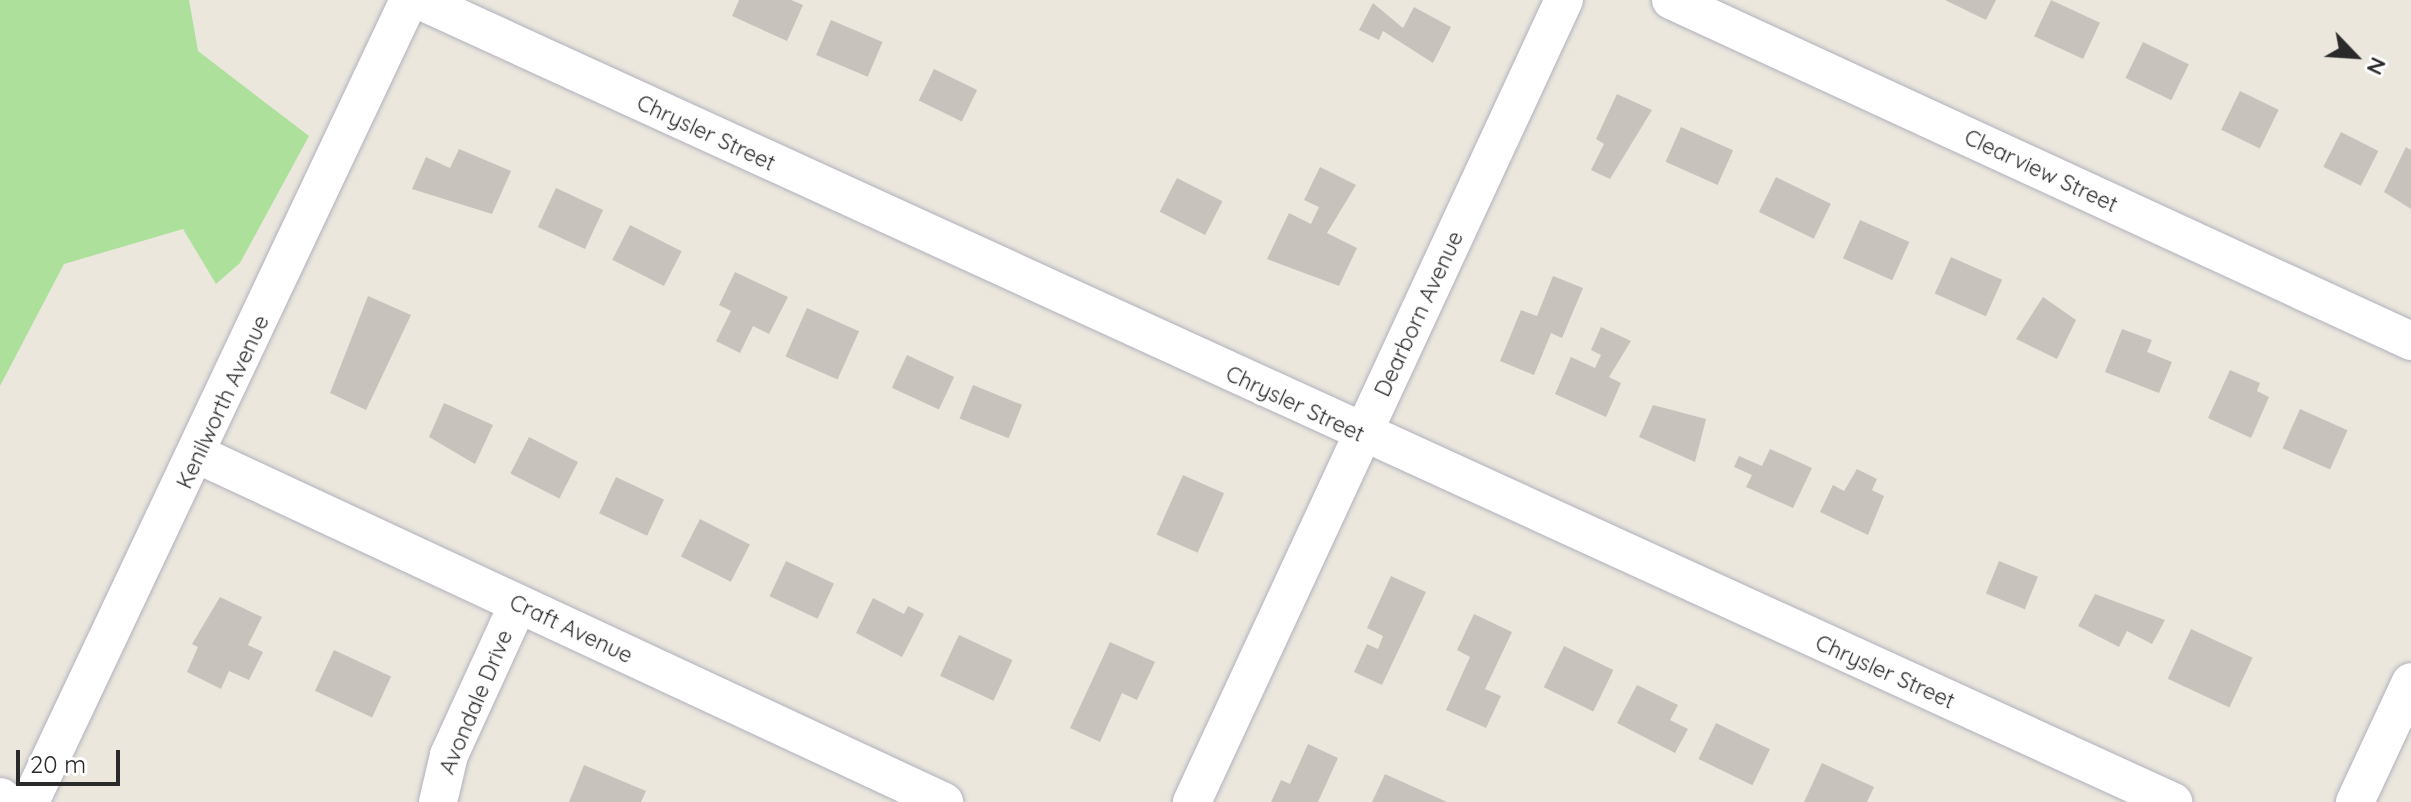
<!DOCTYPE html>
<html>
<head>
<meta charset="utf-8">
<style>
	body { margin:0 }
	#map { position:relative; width:2411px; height:802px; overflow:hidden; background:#ebe7dd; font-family:Quicksand,sans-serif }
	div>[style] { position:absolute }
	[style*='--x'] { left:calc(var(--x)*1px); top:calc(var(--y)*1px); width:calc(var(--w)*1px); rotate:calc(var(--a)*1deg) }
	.green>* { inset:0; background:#ace09b }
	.building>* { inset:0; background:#c7c3bc; transform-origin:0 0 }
	.roads { filter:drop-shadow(0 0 2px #b0b1bd) drop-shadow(0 0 2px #b0b1bd) }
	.minor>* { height:38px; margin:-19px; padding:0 19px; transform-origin:19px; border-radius:19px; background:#fff }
	.tertiary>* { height:44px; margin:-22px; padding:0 22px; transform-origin:22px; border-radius:22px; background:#fff }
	span { translate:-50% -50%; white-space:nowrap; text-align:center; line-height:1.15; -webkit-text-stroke:8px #fff; paint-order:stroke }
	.street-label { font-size:22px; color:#2a2a2a }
	.north { position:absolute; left:2315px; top:16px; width:80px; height:80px; -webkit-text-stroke:6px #fff; paint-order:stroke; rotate:115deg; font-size:22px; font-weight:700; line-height:32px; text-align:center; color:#2a2a2a }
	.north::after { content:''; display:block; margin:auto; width:28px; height:36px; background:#2a2a2a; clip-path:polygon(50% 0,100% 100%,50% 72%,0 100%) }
	.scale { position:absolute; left:16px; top:750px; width:104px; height:36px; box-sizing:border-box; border:4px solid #2a2a2a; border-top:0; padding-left:10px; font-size:24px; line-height:28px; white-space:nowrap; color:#2a2a2a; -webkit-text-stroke:6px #fff; paint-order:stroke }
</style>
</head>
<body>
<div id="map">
	<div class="green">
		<div style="clip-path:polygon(0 0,189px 0,198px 51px,309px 136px,240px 263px,216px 284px,183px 229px,64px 264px,0 386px)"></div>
	</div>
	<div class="building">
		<div style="clip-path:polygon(739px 0,791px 0,803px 5px,787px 41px,732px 16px)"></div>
		<div style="clip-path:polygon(1945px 0,1996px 0,1986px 20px)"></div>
		<div style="left:2051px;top:0;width:54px;height:40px;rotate:25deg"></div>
		<div style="clip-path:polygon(1373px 3px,1403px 28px,1414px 7px,1451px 27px,1433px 63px,1383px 31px,1379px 40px,1359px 30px)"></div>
		<div style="left:831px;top:20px;width:56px;height:38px;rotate:23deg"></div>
		<div style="left:2143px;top:42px;width:51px;height:40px;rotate:26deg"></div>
		<div style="left:934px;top:69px;width:48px;height:35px;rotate:26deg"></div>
		<div style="left:2240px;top:91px;width:43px;height:43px;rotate:26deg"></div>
		<div style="clip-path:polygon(1617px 94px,1652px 110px,1610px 179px,1591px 170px,1604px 144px,1596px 139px)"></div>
		<div style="left:1681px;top:127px;width:57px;height:38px;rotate:24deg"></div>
		<div style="left:2341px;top:132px;width:42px;height:39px;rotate:27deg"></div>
		<div style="clip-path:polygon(2406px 147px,2411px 150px,2411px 209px,2384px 192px)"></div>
		<div style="clip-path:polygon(459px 149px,511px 171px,492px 214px,412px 189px,426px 157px,450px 168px)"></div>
		<div style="clip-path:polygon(1320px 167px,1356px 185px,1327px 233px,1357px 248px,1339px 286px,1267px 259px,1289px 213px,1311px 224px,1319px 207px,1304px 200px)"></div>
		<div style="left:1776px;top:177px;width:61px;height:39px;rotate:26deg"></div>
		<div style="left:1177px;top:178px;width:51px;height:38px;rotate:27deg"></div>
		<div style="left:556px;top:188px;width:52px;height:43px;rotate:25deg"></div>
		<div style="left:1860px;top:220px;width:54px;height:42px;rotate:24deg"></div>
		<div style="left:630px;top:225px;width:58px;height:39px;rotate:27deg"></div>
		<div style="left:1951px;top:257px;width:56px;height:40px;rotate:24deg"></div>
		<div style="clip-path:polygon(735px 272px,788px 297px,769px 334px,753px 326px,740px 353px,716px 341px,731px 311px,719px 305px)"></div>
		<div style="clip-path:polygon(1553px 276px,1583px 288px,1562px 338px,1551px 333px,1534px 375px,1500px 361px,1521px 310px,1537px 316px)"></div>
		<div style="clip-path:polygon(368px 296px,411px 315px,366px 410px,330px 393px)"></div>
		<div style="clip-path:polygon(2043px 297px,2076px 320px,2057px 359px,2016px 339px)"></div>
		<div style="left:807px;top:308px;width:57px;height:53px;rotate:24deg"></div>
		<div style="clip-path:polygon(1601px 327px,1631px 341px,1609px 377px,1621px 383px,1606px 417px,1555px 394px,1571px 357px,1595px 368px,1601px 355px,1591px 350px)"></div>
		<div style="clip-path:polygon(2122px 329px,2152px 340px,2147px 352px,2172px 362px,2159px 393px,2105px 372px)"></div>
		<div style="left:907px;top:355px;width:52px;height:36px;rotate:25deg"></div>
		<div style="clip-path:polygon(2230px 370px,2260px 383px,2257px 391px,2269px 397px,2251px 438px,2208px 418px)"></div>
		<div style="left:973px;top:385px;width:53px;height:36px;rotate:22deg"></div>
		<div style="clip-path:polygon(444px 403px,493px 425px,475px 464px,429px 437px)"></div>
		<div style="clip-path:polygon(1653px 405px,1706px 419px,1695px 462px,1639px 437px)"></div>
		<div style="left:2300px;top:409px;width:52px;height:43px;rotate:24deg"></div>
		<div style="left:529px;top:437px;width:55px;height:41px;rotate:27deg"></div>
		<div style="clip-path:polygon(1770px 449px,1812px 468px,1793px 508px,1746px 487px,1752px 475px,1734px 467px,1739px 456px,1762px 466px)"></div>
		<div style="clip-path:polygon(1857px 469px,1877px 479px,1872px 490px,1884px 496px,1868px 535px,1820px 512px,1833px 485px,1844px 491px)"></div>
		<div style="left:1183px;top:475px;width:45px;height:65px;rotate:24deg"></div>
		<div style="left:616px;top:477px;width:53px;height:40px;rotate:25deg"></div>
		<div style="left:700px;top:519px;width:56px;height:42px;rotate:27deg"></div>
		<div style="left:786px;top:561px;width:53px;height:39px;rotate:25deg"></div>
		<div style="left:1999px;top:561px;width:42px;height:35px;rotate:22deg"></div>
		<div style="clip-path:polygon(1391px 576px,1426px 592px,1382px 685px,1354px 672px,1367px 644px,1378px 649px,1383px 636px,1367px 628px)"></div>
		<div style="clip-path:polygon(2095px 594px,2165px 620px,2152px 644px,2127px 631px,2119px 647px,2078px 626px)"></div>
		<div style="clip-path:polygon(220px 597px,262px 617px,248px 645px,263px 652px,249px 680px,229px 671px,221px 689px,187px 672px,198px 647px,192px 644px)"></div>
		<div style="clip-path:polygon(873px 598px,904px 614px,908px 606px,924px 614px,902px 657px,856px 633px)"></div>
		<div style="clip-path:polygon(1474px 614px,1512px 632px,1485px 689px,1501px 696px,1486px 728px,1446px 710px,1470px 657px,1457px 650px)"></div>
		<div style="left:2191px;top:629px;width:68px;height:55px;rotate:25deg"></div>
		<div style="left:959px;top:635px;width:59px;height:45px;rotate:25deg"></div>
		<div style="clip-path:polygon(1110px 642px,1155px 662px,1137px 700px,1122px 693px,1100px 742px,1070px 728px)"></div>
		<div style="left:1564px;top:646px;width:55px;height:46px;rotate:26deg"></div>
		<div style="left:334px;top:650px;width:63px;height:45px;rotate:25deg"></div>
		<div style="clip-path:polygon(1637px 685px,1678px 705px,1670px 720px,1688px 729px,1675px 753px,1617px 723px)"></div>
		<div style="left:1716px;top:723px;width:60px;height:40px;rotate:26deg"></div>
		<div style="clip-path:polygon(1308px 744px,1338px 758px,1318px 802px,1271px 802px,1281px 780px,1290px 784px)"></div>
		<div style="clip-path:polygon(1822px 763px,1874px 787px,1867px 802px,1804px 802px)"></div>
		<div style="clip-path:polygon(584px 765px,646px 791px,641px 802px,569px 802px)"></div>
		<div style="clip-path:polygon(1385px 774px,1447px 802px,1372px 802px)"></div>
	</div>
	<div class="roads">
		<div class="minor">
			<div style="--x:419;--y:0;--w:1929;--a:24.57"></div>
			<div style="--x:1671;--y:0;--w:815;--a:24.74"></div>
			<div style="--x:199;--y:455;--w:822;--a:24.97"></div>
			<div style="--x:30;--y:802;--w:887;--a:-64.71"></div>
			<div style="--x:438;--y:802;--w:48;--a:-76.8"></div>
			<div style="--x:449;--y:755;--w:166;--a:-65.4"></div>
			<div style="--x:1192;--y:802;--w:884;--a:-65.12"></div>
			<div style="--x:2355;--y:802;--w:132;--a:-65"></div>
		</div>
		<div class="tertiary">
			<div style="--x:0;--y:800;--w:2;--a:63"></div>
		</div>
	</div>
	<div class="street-label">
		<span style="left:706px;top:133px;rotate:25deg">Chrysler Street</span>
		<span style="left:2041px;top:171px;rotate:25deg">Clearview Street</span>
		<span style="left:1419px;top:314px;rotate:-65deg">Dearborn Avenue</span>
		<span style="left:223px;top:402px;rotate:-65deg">Kenilworth Avenue</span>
		<span style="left:1295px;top:404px;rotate:25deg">Chrysler Street</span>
		<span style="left:571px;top:629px;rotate:25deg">Craft Avenue</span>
		<span style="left:1885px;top:672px;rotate:24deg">Chrysler Street</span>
		<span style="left:476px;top:702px;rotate:-67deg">Avondale Drive</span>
	</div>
	<div class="north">N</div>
	<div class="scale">20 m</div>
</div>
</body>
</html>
